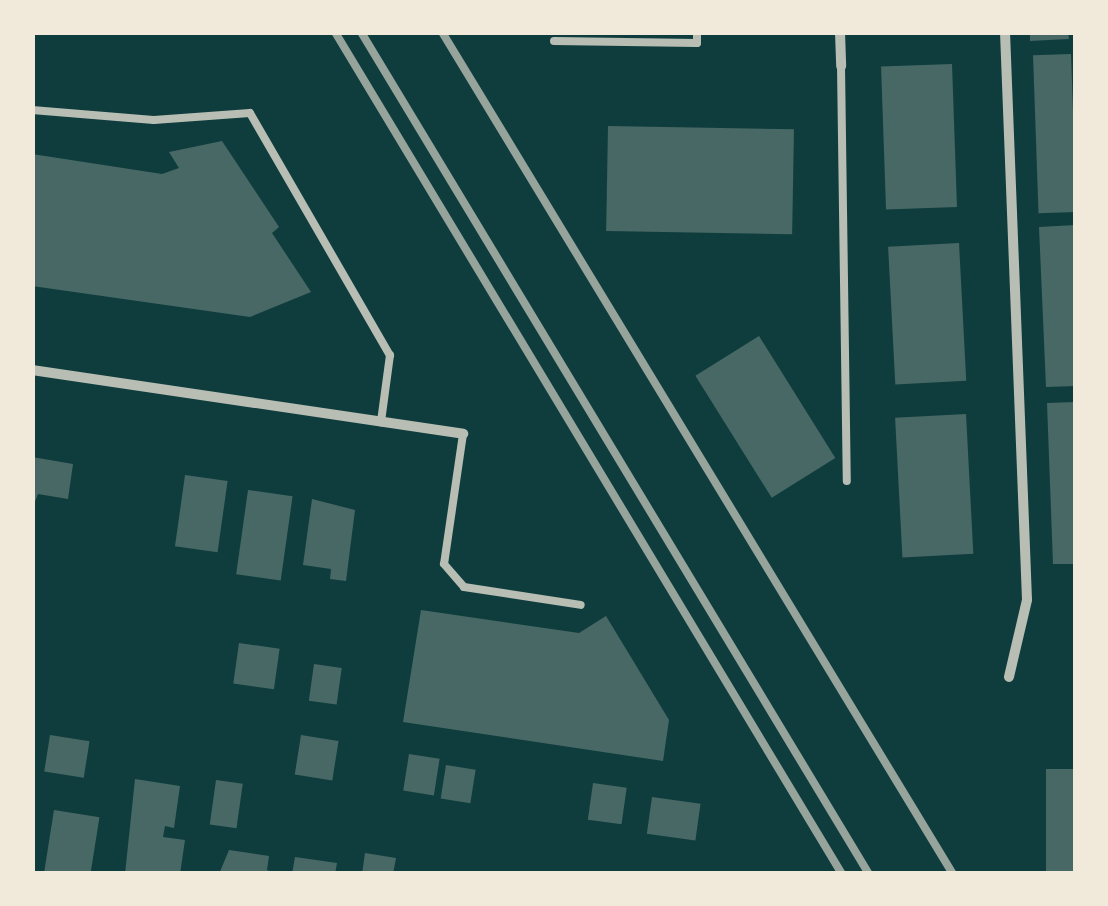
<!DOCTYPE html>
<html>
<head>
<meta charset="utf-8">
<style>
	body { margin:0 }
	#map { position:relative; width:1108px; height:906px; overflow:hidden; background:#0f3d3e; font-family:"Crimson Pro",serif }
	div>[style] { position:absolute }
	[style*='--x'] { left:calc(var(--x)*1px); top:calc(var(--y)*1px); width:calc(var(--w)*1px); rotate:calc(var(--a)*1deg) }
	.building>* { inset:0; background:#486865; transform-origin:0 0 }
	.service>* { height:8px; margin:-4px; padding:0 4px; transform-origin:4px; border-radius:4px; background:#b8beb3 }
	.minor>* { height:10px; margin:-5px; padding:0 5px; transform-origin:5px; border-radius:5px; background:#b8beb3 }
	.rail>* { height:8px; margin:-4px; padding:0 4px; transform-origin:4px; border-radius:4px; background:#97a49c }
	span { translate:-50% -50%; white-space:nowrap; text-align:center; line-height:1.15; -webkit-text-stroke:8px #f1e9da; paint-order:stroke }
	.frame { position:absolute; inset:0; border:35px solid #f1e9da; pointer-events:none }
</style>
</head>
<body>
<div id="map">
	<div class="building">
		<div style="clip-path:polygon(1030px 32px,1068px 32px,1069px 39px,1030px 41px)"></div>
		<div style="left:1071px;top:54px;width:158px;height:38px;rotate:88deg"></div>
		<div style="left:952px;top:64px;width:143px;height:71px;rotate:88deg"></div>
		<div style="left:608px;top:126px;width:186px;height:105px;rotate:1deg"></div>
		<div style="clip-path:polygon(222px 141px,279px 227px,272px 233px,311px 292px,250px 317px,32px 286px,32px 154px,162px 174px,179px 168px,169px 152px)"></div>
		<div style="clip-path:polygon(1076px 225px,1076px 386px,1046px 387px,1039px 227px)"></div>
		<div style="left:959px;top:243px;width:138px;height:71px;rotate:87deg"></div>
		<div style="left:759px;top:336px;width:144px;height:75px;rotate:58deg"></div>
		<div style="clip-path:polygon(1076px 402px,1076px 564px,1053px 564px,1047px 403px)"></div>
		<div style="left:966px;top:414px;width:140px;height:71px;rotate:87deg"></div>
		<div style="clip-path:polygon(32px 457px,73px 464px,68px 499px,38px 494px,32px 509px)"></div>
		<div style="left:185px;top:475px;width:43px;height:72px;rotate:8deg"></div>
		<div style="left:248px;top:490px;width:45px;height:85px;rotate:8deg"></div>
		<div style="clip-path:polygon(312px 499px,355px 510px,346px 581px,330px 579px,331px 569px,303px 565px)"></div>
		<div style="clip-path:polygon(421px 610px,579px 633px,606px 616px,669px 720px,663px 761px,403px 722px)"></div>
		<div style="left:239px;top:643px;width:41px;height:41px;rotate:8deg"></div>
		<div style="left:314px;top:664px;width:28px;height:37px;rotate:8deg"></div>
		<div style="left:50px;top:735px;width:40px;height:37px;rotate:9deg"></div>
		<div style="left:301px;top:735px;width:38px;height:40px;rotate:9deg"></div>
		<div style="left:409px;top:754px;width:31px;height:37px;rotate:9deg"></div>
		<div style="left:446px;top:765px;width:30px;height:34px;rotate:9deg"></div>
		<div style="left:1076px;top:769px;width:105px;height:30px;rotate:90deg"></div>
		<div style="clip-path:polygon(135px 779px,180px 786px,174px 828px,165px 826px,163px 837px,185px 840px,180px 874px,125px 874px)"></div>
		<div style="left:216px;top:780px;width:27px;height:45px;rotate:8deg"></div>
		<div style="left:593px;top:783px;width:34px;height:37px;rotate:8deg"></div>
		<div style="left:652px;top:797px;width:49px;height:37px;rotate:8deg"></div>
		<div style="left:54px;top:810px;width:46px;height:65px;rotate:9deg"></div>
		<div style="clip-path:polygon(229px 850px,269px 856px,267px 870px,278px 874px,219px 874px)"></div>
		<div style="clip-path:polygon(365px 853px,396px 858px,393px 874px,362px 874px)"></div>
		<div style="clip-path:polygon(295px 857px,337px 863px,335px 874px,292px 874px)"></div>
	</div>
	<div class="service">
		<div style="--x:554;--y:41;--w:143;--a:0.8"></div>
		<div style="--x:697;--y:43;--w:11;--a:-90"></div>
		<div style="--x:841;--y:66;--w:415;--a:89.2"></div>
		<div style="--x:32;--y:110;--w:122;--a:4.7"></div>
		<div style="--x:154;--y:120;--w:96;--a:-4.2"></div>
		<div style="--x:250;--y:113;--w:280;--a:60"></div>
		<div style="--x:390;--y:355;--w:68;--a:97.7"></div>
		<div style="--x:463;--y:434;--w:131;--a:98.3"></div>
		<div style="--x:444;--y:564;--w:30;--a:49"></div>
		<div style="--x:464;--y:587;--w:118;--a:8.7"></div>
	</div>
	<div class="minor">
		<div style="--x:840;--y:32;--w:34;--a:88"></div>
		<div style="--x:1005;--y:32;--w:568;--a:87.78"></div>
		<div style="--x:1027;--y:600;--w:79;--a:103.2"></div>
		<div style="--x:32;--y:370;--w:436;--a:8.4"></div>
	</div>
	<div class="rail">
		<div style="--x:335;--y:32;--w:983;--a:58.95"></div>
		<div style="--x:361;--y:32;--w:983;--a:58.9"></div>
		<div style="--x:442;--y:32;--w:985;--a:58.75"></div>
	</div>
	<div class="frame"></div>
</div>
</body>
</html>
